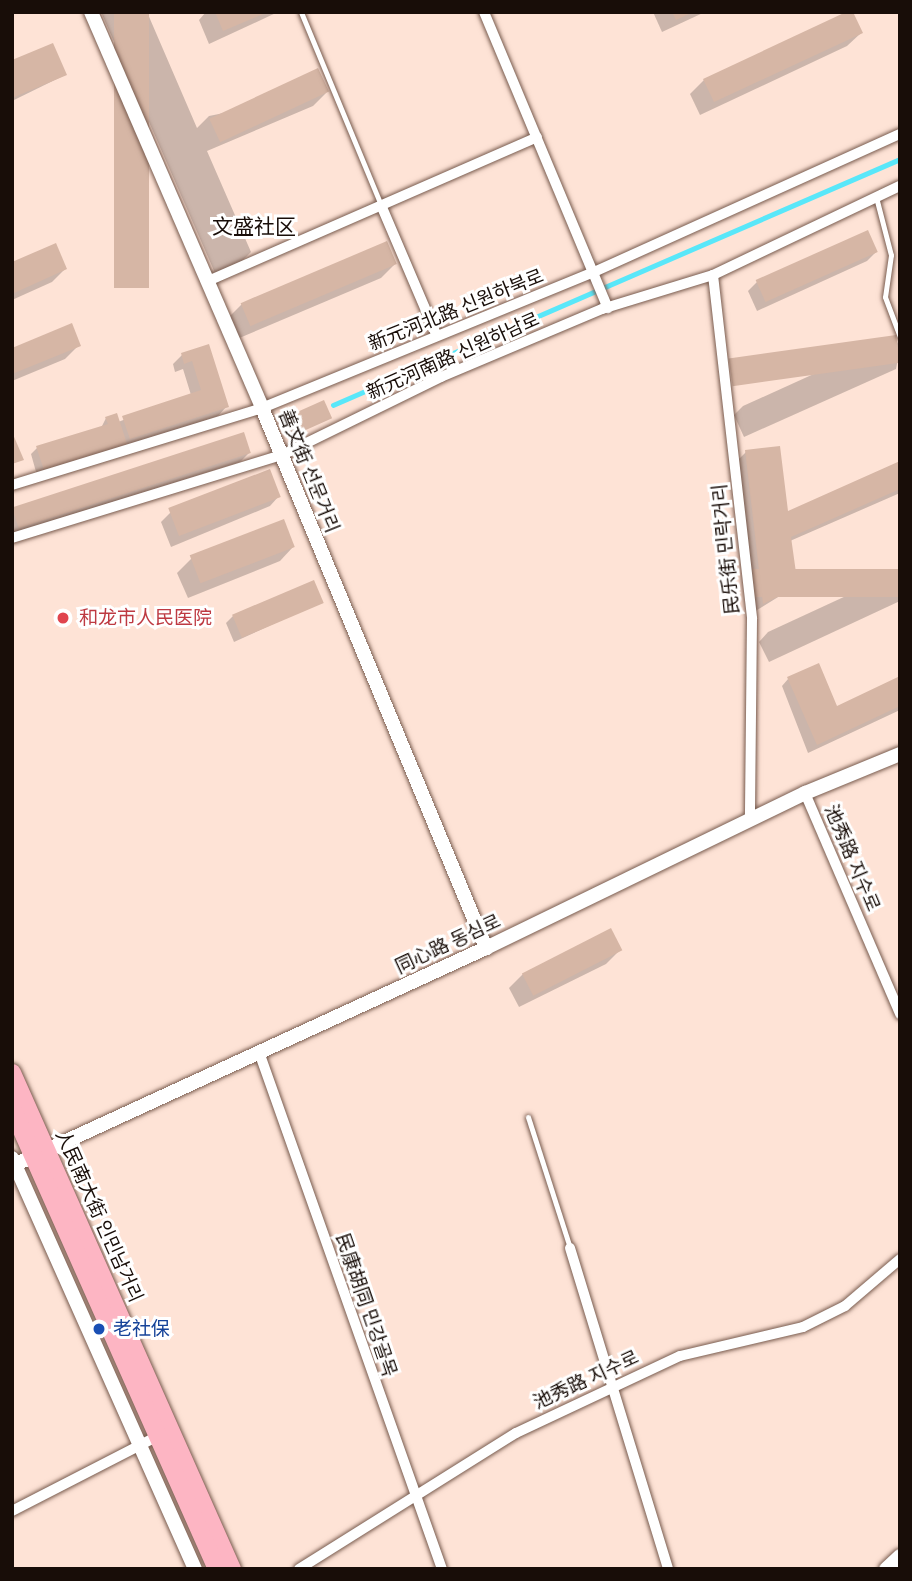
<!DOCTYPE html>
<html>
<head>
<meta charset="utf-8">
<style>
	body { margin:0 }
	#map { position:relative; width:912px; height:1581px; overflow:hidden; background:#fee3d6; font-family:Ubuntu,"Noto Sans SC","Noto Sans KR",sans-serif }
	div>[style] { position:absolute }
	[style*='--x'] { left:calc(var(--x)*1px); top:calc(var(--y)*1px); width:calc(var(--w)*1px); rotate:calc(var(--a)*1deg) }
	.shadow>* { inset:0; background:#0003 }
	.stream>* { height:4.5px; margin:-2.25px; padding:0 2.25px; transform-origin:2.25px; border-radius:2.25px; background:#59e7f9 }
	.building>* { inset:0; background:#d6b6a5; transform-origin:0 0 }
	.roads { filter:drop-shadow(0 0 2px #785b4e) drop-shadow(0 0 2px #785b4e) }
	.service>* { height:5px; margin:-2.5px; padding:0 2.5px; transform-origin:2.5px; border-radius:2.5px; background:#fff }
	.minor>* { height:10px; margin:-5px; padding:0 5px; transform-origin:5px; border-radius:5px; background:#fff }
	.tertiary>* { height:14px; margin:-7px; padding:0 7px; transform-origin:7px; border-radius:7px; background:#fff }
	.primary>* { height:18px; margin:-9px; padding:0 9px; transform-origin:9px; border-radius:9px; background:#fdb5c3 }
	.dots>* { width:19px; height:19px; translate:-50% -50%; box-sizing:border-box; border:4px solid #fff; border-radius:50% }
	span { translate:-50% -50%; white-space:nowrap; text-align:center; line-height:1.15; -webkit-text-stroke:6px #fff; paint-order:stroke }
	.street-label { font-size:19px; color:#180d08 }
	.health-label { font-size:19px; color:#be3a42 }
	.left { translate:0 -50%; text-align:left }
	.transit-label { font-size:19px; color:#164399 }
	.neighbourhood-label { font-size:21px; color:#180d08 }
	.frame { position:absolute; inset:0; border:14px solid #180d08; pointer-events:none }
</style>
</head>
<body>
<div id="map">
	<div class="shadow">
		<div style="clip-path:polygon(101px 12px,147px 12px,197px 128px,209px 116px,327px 92px,313px 106px,207px 151px,251px 252px,242px 261px,215px 273px)"></div>
		<div style="clip-path:polygon(206px 12px,278px 12px,209px 44px,199px 20px)"></div>
		<div style="clip-path:polygon(653px 12px,705px 12px,662px 32px)"></div>
		<div style="clip-path:polygon(861px 33px,847px 46px,700px 115px,690px 94px,704px 80px)"></div>
		<div style="clip-path:polygon(12px 62px,65px 75px,12px 101px)"></div>
		<div style="clip-path:polygon(876px 252px,867px 261px,757px 311px,748px 291px,757px 282px)"></div>
		<div style="clip-path:polygon(12px 264px,65px 269px,52px 282px,12px 300px)"></div>
		<div style="clip-path:polygon(395px 264px,381px 278px,237px 339px,228px 318px,242px 304px)"></div>
		<div style="clip-path:polygon(895px 337px,900px 348px,896px 369px,744px 437px,734px 415px,743px 406px)"></div>
		<div style="clip-path:polygon(79px 345px,65px 359px,12px 381px,12px 350px)"></div>
		<div style="clip-path:polygon(207px 347px,227px 406px,218px 416px,38px 479px,31px 454px,37px 448px,101px 428px,106px 418px,118px 422px,191px 395px,183px 369px,175px 372px,173px 364px,182px 355px)"></div>
		<div style="clip-path:polygon(290px 417px,329px 417px,292px 436px,286px 421px)"></div>
		<div style="clip-path:polygon(746px 452px,786px 513px,900px 463px,900px 493px,790px 541px,796px 586px,754px 612px,737px 461px)"></div>
		<div style="clip-path:polygon(249px 453px,240px 462px,12px 534px,12px 508px)"></div>
		<div style="clip-path:polygon(279px 496px,270px 506px,171px 547px,161px 522px,170px 513px)"></div>
		<div style="clip-path:polygon(293px 547px,280px 561px,188px 598px,177px 573px,191px 559px)"></div>
		<div style="clip-path:polygon(900px 571px,900px 601px,769px 662px,759px 642px,768px 632px)"></div>
		<div style="clip-path:polygon(321px 602px,234px 642px,226px 623px,233px 616px)"></div>
		<div style="clip-path:polygon(900px 678px,900px 710px,808px 753px,782px 686px,788px 679px,836px 708px)"></div>
		<div style="clip-path:polygon(620px 950px,606px 964px,519px 1007px,509px 988px,523px 974px)"></div>
	</div>
	<div class="stream">
		<div style="--x:333;--y:405;--w:618;--a:-23.45"></div>
	</div>
	<div class="building">
		<div style="left:114px;top:12px;width:35px;height:276px"></div>
		<div style="clip-path:polygon(215px 12px,268px 12px,223px 31px)"></div>
		<div style="clip-path:polygon(672px 12px,693px 12px,676px 20px)"></div>
		<div style="clip-path:polygon(846px 12px,853px 12px,863px 33px,714px 102px,703px 79px)"></div>
		<div style="clip-path:polygon(53px 43px,67px 75px,12px 98px,12px 60px)"></div>
		<div style="left:318px;top:68px;width:26px;height:120px;rotate:65deg"></div>
		<div style="left:868px;top:230px;width:24px;height:123px;rotate:66deg"></div>
		<div style="left:387px;top:241px;width:25px;height:159px;rotate:67deg"></div>
		<div style="clip-path:polygon(56px 243px,67px 269px,12px 294px,12px 262px)"></div>
		<div style="clip-path:polygon(72px 323px,81px 346px,12px 374px,12px 348px)"></div>
		<div style="left:896px;top:335px;width:28px;height:169px;rotate:82deg"></div>
		<div style="clip-path:polygon(209px 344px,229px 407px,130px 439px,122px 416px,201px 390px,192px 361px,184px 364px,181px 353px)"></div>
		<div style="left:324px;top:400px;width:20px;height:38px;rotate:66deg"></div>
		<div style="clip-path:polygon(117px 413px,128px 447px,45px 473px,36px 446px,108px 424px,105px 417px)"></div>
		<div style="clip-path:polygon(12px 432px,24px 460px,12px 464px)"></div>
		<div style="left:244px;top:432px;width:22px;height:244px;rotate:72deg"></div>
		<div style="clip-path:polygon(780px 446px,788px 511px,900px 461px,900px 489px,791px 537px,798px 587px,763px 604px,745px 450px)"></div>
		<div style="left:270px;top:469px;width:30px;height:109px;rotate:69deg"></div>
		<div style="left:284px;top:519px;width:30px;height:101px;rotate:69deg"></div>
		<div style="left:900px;top:569px;width:28px;height:147px;rotate:90deg"></div>
		<div style="left:314px;top:580px;width:25px;height:89px;rotate:67deg"></div>
		<div style="clip-path:polygon(819px 663px,837px 706px,900px 676px,900px 706px,817px 745px,787px 677px)"></div>
		<div style="left:611px;top:928px;width:25px;height:100px;rotate:63deg"></div>
	</div>
	<div class="roads">
		<div class="service">
			<div style="--x:301;--y:12;--w:209;--a:67.5"></div>
			<div style="--x:876;--y:197;--w:60;--a:75.5"></div>
			<div style="--x:891;--y:255;--w:42;--a:98.1"></div>
			<div style="--x:885;--y:297;--w:43;--a:69.4"></div>
			<div style="--x:528;--y:1117;--w:138;--a:72.2"></div>
		</div>
		<div class="minor">
			<div style="--x:484;--y:12;--w:321;--a:67.3"></div>
			<div style="--x:381;--y:205;--w:142;--a:66.9"></div>
			<div style="--x:713;--y:275;--w:346;--a:83.5"></div>
			<div style="--x:752;--y:619;--w:202;--a:90.6"></div>
			<div style="--x:208;--y:281;--w:359;--a:-23.6"></div>
			<div style="--x:12;--y:485;--w:262;--a:-17.1"></div>
			<div style="--x:262;--y:408;--w:359;--a:-22.3"></div>
			<div style="--x:594;--y:272;--w:336;--a:-24.3"></div>
			<div style="--x:12;--y:538;--w:282;--a:-17.1"></div>
			<div style="--x:282;--y:455;--w:177;--a:-26.1"></div>
			<div style="--x:441;--y:377;--w:175;--a:-22.9"></div>
			<div style="--x:602;--y:309;--w:116;--a:-17"></div>
			<div style="--x:713;--y:275;--w:207;--a:-25.5"></div>
			<div style="--x:805;--y:793;--w:241;--a:66.7"></div>
			<div style="--x:259;--y:1052;--w:548;--a:70.51"></div>
			<div style="--x:570;--y:1248;--w:336;--a:73"></div>
			<div style="--x:12;--y:1511;--w:164;--a:-27.2"></div>
			<div style="--x:299;--y:1569;--w:256;--a:-32.1"></div>
			<div style="--x:516;--y:1433;--w:181;--a:-25.2"></div>
			<div style="--x:680;--y:1356;--w:126;--a:-13.3"></div>
			<div style="--x:803;--y:1327;--w:47;--a:-26.6"></div>
			<div style="--x:845;--y:1306;--w:72;--a:-40.5"></div>
		</div>
		<div class="tertiary">
			<div style="--x:91;--y:12;--w:431;--a:66.6"></div>
			<div style="--x:262;--y:408;--w:585;--a:67.47"></div>
			<div style="--x:12;--y:1158;--w:450;--a:66"></div>
			<div style="--x:12;--y:1166;--w:522;--a:-24.7"></div>
			<div style="--x:486;--y:948;--w:355;--a:-25.9"></div>
			<div style="--x:805;--y:793;--w:103;--a:-22.3"></div>
			<div style="--x:886;--y:1569;--w:19;--a:-43"></div>
		</div>
		<div class="primary">
			<div style="--x:12;--y:1073;--w:543;--a:66.08"></div>
			<div style="--x:12;--y:1108;--w:505;--a:66.03"></div>
		</div>
	</div>
	<div class="dots">
		<div style="left:63px;top:618px;background:#e0444e"></div>
		<div style="left:99px;top:1329px;background:#1a4fb4"></div>
	</div>
	<div class="street-label">
		<span style="left:456px;top:310px;rotate:-22deg">新元河北路 신원하북로</span>
		<span style="left:453px;top:356px;rotate:-24deg">新元河南路 신원하남로</span>
		<span style="left:309px;top:471px;rotate:68deg">善文街 선문거리</span>
		<span style="left:726px;top:549px;rotate:-96deg">民乐街 민락거리</span>
		<span style="left:852px;top:858px;rotate:67deg">池秀路 지수로</span>
		<span style="left:448px;top:944px;rotate:-25deg">同心路 동심로</span>
		<span style="left:99px;top:1216px;rotate:66deg">人民南大街 인민남거리</span>
		<span style="left:366px;top:1305px;rotate:71deg">民康胡同 민강골목</span>
		<span style="left:586px;top:1380px;rotate:-25deg">池秀路 지수로</span>
	</div>
	<div class="health-label">
		<span class="left" style="left:79px;top:618px">和龙市人民医院</span>
	</div>
	<div class="transit-label">
		<span class="left" style="left:113px;top:1329px">老社保</span>
	</div>
	<div class="neighbourhood-label">
		<span style="left:254px;top:226px">文盛社区</span>
	</div>
	<div class="frame"></div>
</div>
</body>
</html>
